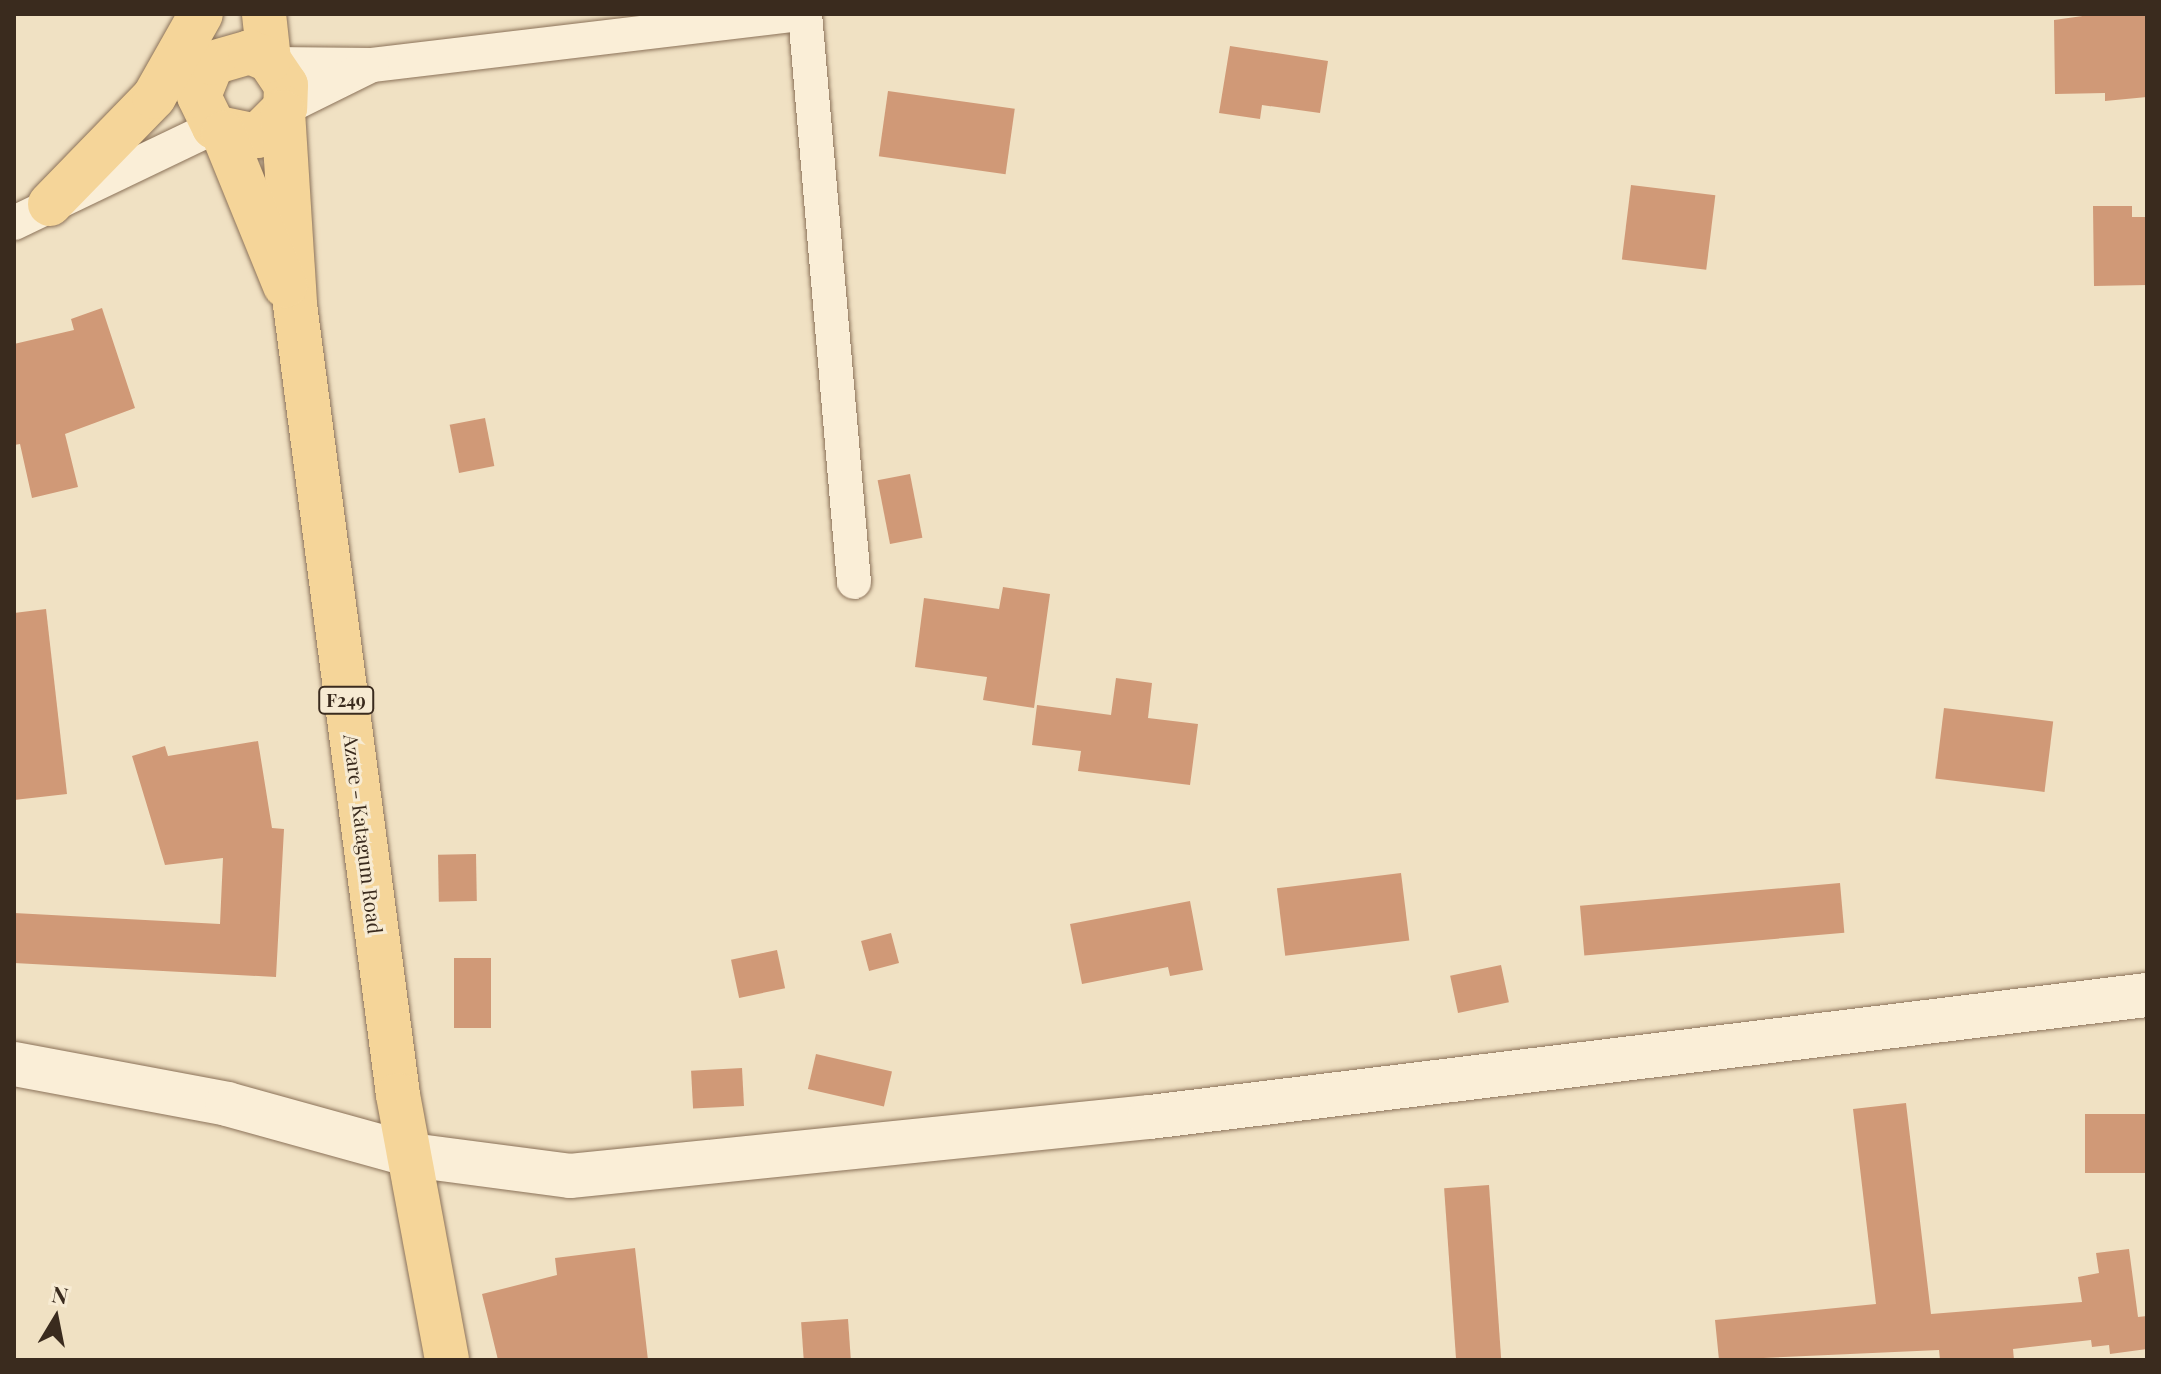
<!DOCTYPE html>
<html>
<head>
<meta charset="utf-8">
<style>
	body { margin:0 }
	#map { position:relative; width:2161px; height:1374px; overflow:hidden; background:#f0e1c3; font-family:"Playfair Display",serif }
	div>[style] { position:absolute }
	[style*='--x'] { left:calc(var(--x)*1px); top:calc(var(--y)*1px); width:calc(var(--w)*1px); rotate:calc(var(--a)*1deg) }
	.building>* { inset:0; background:#d09977; transform-origin:0 0 }
	.roads { filter:drop-shadow(0 0 2px #8b7259) drop-shadow(0 0 2px #8b7259) }
	.street>* { height:34px; margin:-17px; padding:0 17px; transform-origin:17px; border-radius:17px; background:#faeed7 }
	.secondary>* { height:44px; margin:-22px; padding:0 22px; transform-origin:22px; border-radius:22px; background:#faeed7 }
	.primary>* { height:44px; margin:-22px; padding:0 22px; transform-origin:22px; border-radius:22px; background:#f5d599 }
	span { translate:-50% -50%; white-space:nowrap; text-align:center; line-height:1.15; -webkit-text-stroke:6px #f7ebd3; paint-order:stroke }
	.shield-label span { padding:2px 6px; background:#f7ebd3; border:2px solid; border-radius:6px; -webkit-text-stroke-width:0 }
	.shield-label { font-size:18px; color:#3a2b1e; font-weight:700 }
	.street-label { font-size:20px; color:#3a2b1e }
	.frame { position:absolute; inset:0; border:16px solid #3a2b1e; pointer-events:none }
	.north { position:absolute; left:16px; top:1278px; width:80px; height:80px; -webkit-text-stroke:6px #f7ebd3; paint-order:stroke; rotate:10deg; font-size:22px; font-weight:700; line-height:32px; text-align:center; color:#3a2b1e }
	.north::after { content:''; display:block; margin:auto; width:28px; height:36px; background:#3a2b1e; clip-path:polygon(50% 0,100% 100%,50% 72%,0 100%) }
</style>
</head>
<body>
<div id="map">
	<div class="building">
		<div style="clip-path:polygon(2097px 14px,2147px 14px,2147px 97px,2105px 101px,2105px 93px,2055px 94px,2054px 20px)"></div>
		<div style="clip-path:polygon(1230px 46px,1328px 61px,1320px 113px,1262px 105px,1260px 119px,1219px 113px)"></div>
		<div style="left:888px;top:91px;width:128px;height:66px;rotate:8deg"></div>
		<div style="left:1631px;top:185px;width:85px;height:75px;rotate:7deg"></div>
		<div style="clip-path:polygon(2093px 206px,2132px 206px,2132px 217px,2147px 217px,2147px 285px,2094px 286px)"></div>
		<div style="clip-path:polygon(102px 308px,135px 408px,65px 434px,78px 487px,32px 498px,20px 444px,14px 445px,14px 344px,74px 330px,71px 319px)"></div>
		<div style="left:485px;top:418px;width:49px;height:36px;rotate:79deg"></div>
		<div style="left:910px;top:474px;width:65px;height:33px;rotate:79deg"></div>
		<div style="clip-path:polygon(1003px 587px,1050px 594px,1034px 708px,983px 700px,987px 677px,915px 667px,924px 598px,999px 609px)"></div>
		<div style="clip-path:polygon(46px 609px,67px 794px,14px 800px,14px 613px)"></div>
		<div style="clip-path:polygon(1116px 678px,1152px 683px,1148px 718px,1198px 724px,1190px 785px,1078px 771px,1081px 751px,1032px 745px,1037px 705px,1111px 715px)"></div>
		<div style="left:1944px;top:708px;width:110px;height:71px;rotate:7deg"></div>
		<div style="clip-path:polygon(258px 741px,272px 828px,284px 829px,276px 977px,14px 963px,14px 913px,220px 924px,223px 858px,165px 865px,132px 756px,165px 746px,168px 756px)"></div>
		<div style="left:476px;top:854px;width:47px;height:38px;rotate:89deg"></div>
		<div style="left:1401px;top:873px;width:68px;height:125px;rotate:83deg"></div>
		<div style="left:1840px;top:883px;width:50px;height:261px;rotate:85deg"></div>
		<div style="clip-path:polygon(1190px 901px,1203px 970px,1170px 976px,1168px 967px,1082px 984px,1070px 924px)"></div>
		<div style="left:891px;top:933px;width:31px;height:31px;rotate:75deg"></div>
		<div style="left:777px;top:950px;width:39px;height:47px;rotate:78deg"></div>
		<div style="left:491px;top:958px;width:70px;height:37px;rotate:90deg"></div>
		<div style="left:1501px;top:965px;width:38px;height:52px;rotate:78deg"></div>
		<div style="left:816px;top:1054px;width:78px;height:36px;rotate:13deg"></div>
		<div style="left:742px;top:1068px;width:38px;height:51px;rotate:87deg"></div>
		<div style="clip-path:polygon(1906px 1103px,1931px 1314px,2082px 1302px,2078px 1277px,2099px 1273px,2096px 1253px,2129px 1249px,2138px 1317px,2147px 1316px,2147px 1349px,2110px 1354px,2109px 1345px,2092px 1347px,2091px 1340px,2013px 1349px,2014px 1360px,1940px 1360px,1939px 1350px,1719px 1360px,1715px 1320px,1876px 1304px,1853px 1109px)"></div>
		<div style="left:2147px;top:1114px;width:59px;height:62px;rotate:90deg"></div>
		<div style="left:1489px;top:1185px;width:175px;height:45px;rotate:86deg"></div>
		<div style="clip-path:polygon(635px 1248px,648px 1360px,498px 1360px,482px 1294px,557px 1275px,555px 1258px)"></div>
		<div style="left:848px;top:1319px;width:41px;height:47px;rotate:86deg"></div>
	</div>
	<div class="roads">
		<div class="street">
			<div style="--x:805;--y:14;--w:570;--a:85.07"></div>
			<div style="--x:274;--y:64;--w:98;--a:0.6"></div>
			<div style="--x:372;--y:65;--w:430;--a:-6.8"></div>
			<div style="--x:285;--y:108;--w:97;--a:-26.3"></div>
			<div style="--x:14;--y:223;--w:222;--a:-25.6"></div>
		</div>
		<div class="secondary">
			<div style="--x:14;--y:1064;--w:217;--a:10.6"></div>
			<div style="--x:227;--y:1104;--w:191;--a:15.5"></div>
			<div style="--x:411;--y:1155;--w:160;--a:7.5"></div>
			<div style="--x:570;--y:1176;--w:583;--a:-5.81"></div>
			<div style="--x:1150;--y:1117;--w:1004;--a:-6.98"></div>
		</div>
		<div class="primary">
			<div style="--x:264;--y:14;--w:46;--a:83.8"></div>
			<div style="--x:269;--y:60;--w:30;--a:56"></div>
			<div style="--x:286;--y:85;--w:23;--a:92"></div>
			<div style="--x:285;--y:108;--w:40;--a:135"></div>
			<div style="--x:257;--y:136;--w:44;--a:-168.2"></div>
			<div style="--x:214;--y:127;--w:34;--a:-116"></div>
			<div style="--x:199;--y:96;--w:35;--a:-68"></div>
			<div style="--x:212;--y:63;--w:40;--a:-16"></div>
			<div style="--x:250;--y:52;--w:21;--a:23"></div>
			<div style="--x:283;--y:112;--w:193;--a:86.4"></div>
			<div style="--x:295;--y:305;--w:797;--a:82.57"></div>
			<div style="--x:398;--y:1095;--w:269;--a:79.5"></div>
			<div style="--x:223;--y:133;--w:165;--a:67.9"></div>
			<div style="--x:50;--y:204;--w:149;--a:-45.8"></div>
			<div style="--x:154;--y:97;--w:95;--a:-60.5"></div>
		</div>
	</div>
	<div class="shield-label">
		<span style="left:346px;top:700px">F249</span>
	</div>
	<div class="street-label">
		<span style="left:364px;top:834px;rotate:83deg">Azare - Katagum Road</span>
	</div>
	<div class="frame"></div>
	<div class="north">N</div>
</div>
</body>
</html>
